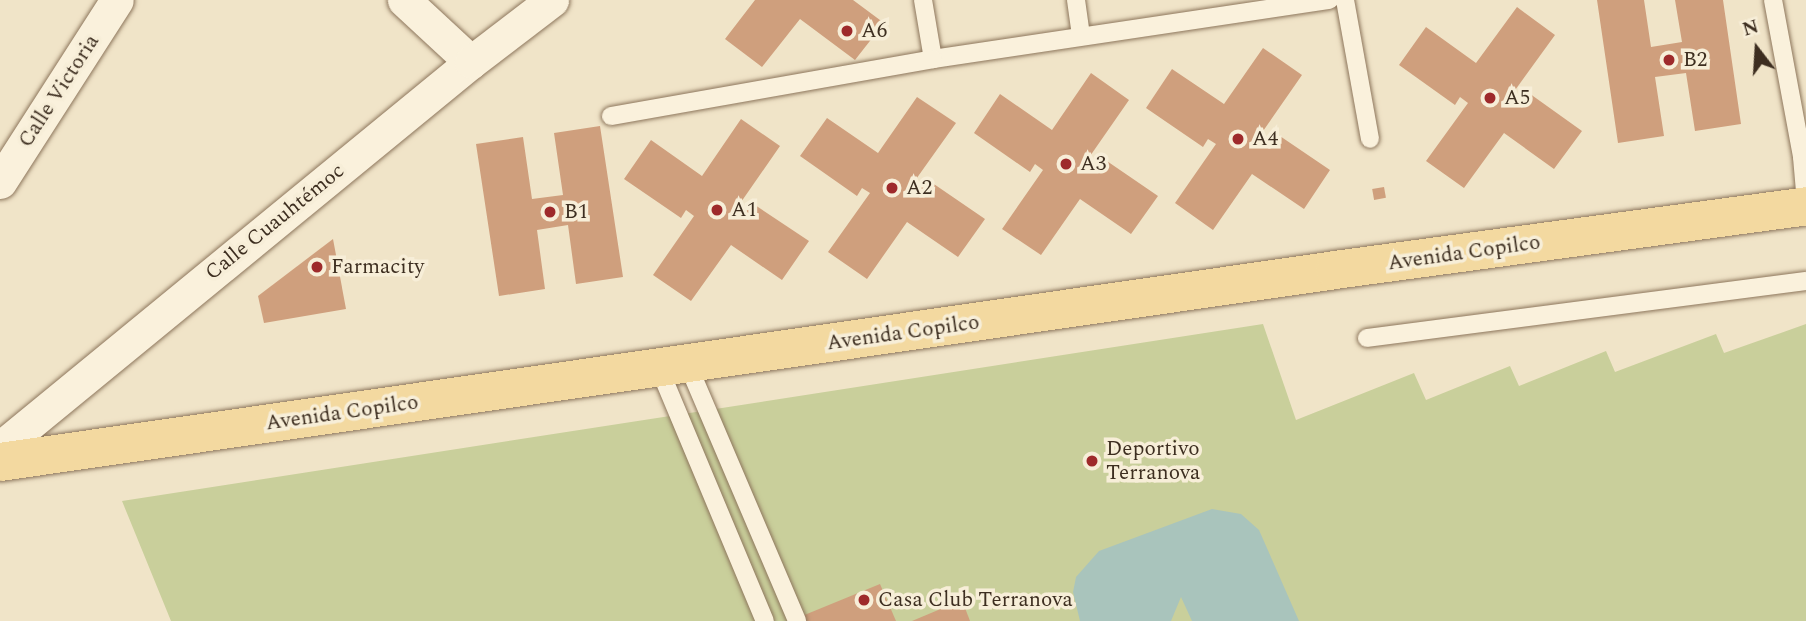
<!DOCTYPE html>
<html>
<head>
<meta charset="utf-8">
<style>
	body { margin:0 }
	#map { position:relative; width:1806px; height:621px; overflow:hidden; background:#f0e4c8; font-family:Spectral,serif }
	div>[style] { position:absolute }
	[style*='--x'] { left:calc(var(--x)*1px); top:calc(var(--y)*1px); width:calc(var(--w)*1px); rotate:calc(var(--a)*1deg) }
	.green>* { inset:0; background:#c9cf9b }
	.water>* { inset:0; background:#a9c4bc }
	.building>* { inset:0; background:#cf9f7d; transform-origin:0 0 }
	.roads { filter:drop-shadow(0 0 2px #8d765c) drop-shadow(0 0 2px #8d765c) }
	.service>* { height:18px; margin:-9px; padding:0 9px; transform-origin:9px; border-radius:9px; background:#faf1dc }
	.minor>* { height:33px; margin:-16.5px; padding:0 16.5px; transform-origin:16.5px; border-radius:16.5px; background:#faf1dc }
	.primary>* { height:38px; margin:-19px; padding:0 19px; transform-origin:19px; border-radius:19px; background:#f3d9a0 }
	.dots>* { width:19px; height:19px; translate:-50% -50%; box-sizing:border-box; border:4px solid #f7eed8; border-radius:50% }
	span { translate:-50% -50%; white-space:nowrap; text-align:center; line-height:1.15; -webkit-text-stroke:7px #f7eed8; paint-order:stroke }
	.poi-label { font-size:21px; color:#3d2e20 }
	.left { translate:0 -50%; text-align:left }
	.street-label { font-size:21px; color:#3d2e20 }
	.north { position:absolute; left:1722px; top:14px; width:70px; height:70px; -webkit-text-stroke:5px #f7eed8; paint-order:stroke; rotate:343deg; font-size:19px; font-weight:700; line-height:28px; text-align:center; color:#3d2e20 }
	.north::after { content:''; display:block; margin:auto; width:24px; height:32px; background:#3d2e20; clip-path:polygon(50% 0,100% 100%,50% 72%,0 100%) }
</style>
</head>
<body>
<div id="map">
	<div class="green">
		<div style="clip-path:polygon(1263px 324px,1296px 420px,1414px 373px,1426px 400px,1510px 366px,1519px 386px,1606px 351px,1615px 372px,1716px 334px,1724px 353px,1806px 324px,1806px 621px,171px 621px,122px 501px)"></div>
	</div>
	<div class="water">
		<div style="clip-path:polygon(1212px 509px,1241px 514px,1259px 530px,1299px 621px,1192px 621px,1181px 597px,1171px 621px,1080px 621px,1073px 592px,1076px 577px,1099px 551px)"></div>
	</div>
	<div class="building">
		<div style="clip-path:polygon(755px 0,853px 0,884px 23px,855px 60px,800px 19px,762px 67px,725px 39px)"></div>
		<div style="clip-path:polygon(1597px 0,1644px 0,1651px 47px,1682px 42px,1675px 0,1723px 0,1741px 124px,1695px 131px,1686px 73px,1655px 77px,1664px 136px,1618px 143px)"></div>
		<div style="clip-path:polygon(1517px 7px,1555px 35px,1513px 93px,1520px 99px,1526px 91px,1582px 131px,1554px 169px,1504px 133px,1464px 188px,1426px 161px,1468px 103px,1460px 97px,1455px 105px,1399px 65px,1426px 27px,1476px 63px)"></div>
		<div style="clip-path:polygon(1263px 48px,1302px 75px,1261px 134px,1269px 139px,1274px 132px,1330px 170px,1304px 209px,1252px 174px,1213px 230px,1175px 203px,1216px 144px,1208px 139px,1203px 147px,1146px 108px,1172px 69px,1224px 104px)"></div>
		<div style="clip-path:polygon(1091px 73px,1129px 100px,1088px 159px,1096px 164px,1101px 157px,1158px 196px,1131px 234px,1080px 199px,1041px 255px,1002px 229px,1043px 170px,1035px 164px,1030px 172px,974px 133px,1000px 94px,1052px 130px)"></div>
		<div style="clip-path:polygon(917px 97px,956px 123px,914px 182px,922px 188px,928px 180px,985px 219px,958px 257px,907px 222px,867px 279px,828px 252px,870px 193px,862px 188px,857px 196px,800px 156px,827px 118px,878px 153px)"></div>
		<div style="clip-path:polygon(741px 119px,780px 146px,739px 205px,747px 210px,752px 203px,809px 241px,782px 280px,731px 245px,691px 301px,653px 275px,694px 216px,686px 210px,681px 218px,624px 179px,651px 140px,702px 176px)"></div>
		<div style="clip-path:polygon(600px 126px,623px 277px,576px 284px,568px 225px,537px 230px,545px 289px,499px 296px,476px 144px,523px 137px,532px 199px,563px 195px,554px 133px)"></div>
		<div style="left:1384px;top:187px;width:11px;height:12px;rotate:80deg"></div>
		<div style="clip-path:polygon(333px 239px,346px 309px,264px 323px,258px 296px)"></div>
		<div style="clip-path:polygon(880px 584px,896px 621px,804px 621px,802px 616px)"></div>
		<div style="clip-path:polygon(962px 600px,970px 621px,912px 621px)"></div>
	</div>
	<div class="roads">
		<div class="service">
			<div style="--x:923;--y:0;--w:60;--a:80.4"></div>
			<div style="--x:933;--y:59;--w:401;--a:-8.5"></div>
			<div style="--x:1076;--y:0;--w:36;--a:82"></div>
			<div style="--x:1345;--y:0;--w:141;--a:79.8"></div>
			<div style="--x:1773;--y:0;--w:160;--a:79.5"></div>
			<div style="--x:1802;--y:157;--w:46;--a:85"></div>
			<div style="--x:611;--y:116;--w:327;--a:-10"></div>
			<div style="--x:1367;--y:338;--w:443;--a:-7.4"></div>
			<div style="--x:688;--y:365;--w:278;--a:66.9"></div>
			<div style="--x:659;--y:368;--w:274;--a:67.3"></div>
		</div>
		<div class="minor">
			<div style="--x:404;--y:0;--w:91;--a:42.8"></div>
			<div style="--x:0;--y:182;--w:216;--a:-57.3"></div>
			<div style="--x:0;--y:448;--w:609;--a:-39.34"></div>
			<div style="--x:471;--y:62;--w:102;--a:-37.4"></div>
		</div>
		<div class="primary">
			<div style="--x:0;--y:462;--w:1349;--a:-8.18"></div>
			<div style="--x:1335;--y:270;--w:475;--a:-7.7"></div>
		</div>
	</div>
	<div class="dots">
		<div style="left:847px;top:31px;background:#9e2a2b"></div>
		<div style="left:1669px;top:60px;background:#9e2a2b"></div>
		<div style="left:1490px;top:98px;background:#9e2a2b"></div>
		<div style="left:1238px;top:139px;background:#9e2a2b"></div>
		<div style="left:1066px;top:164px;background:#9e2a2b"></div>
		<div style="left:892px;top:188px;background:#9e2a2b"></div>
		<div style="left:717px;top:210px;background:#9e2a2b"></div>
		<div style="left:550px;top:212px;background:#9e2a2b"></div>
		<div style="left:317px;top:267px;background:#9e2a2b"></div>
		<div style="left:1092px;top:461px;background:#9e2a2b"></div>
		<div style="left:864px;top:600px;background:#9e2a2b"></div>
	</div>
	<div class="poi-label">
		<span class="left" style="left:861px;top:31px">A6</span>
		<span class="left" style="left:1683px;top:60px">B2</span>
		<span class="left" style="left:1504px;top:98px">A5</span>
		<span class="left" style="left:1252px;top:139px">A4</span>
		<span class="left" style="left:1080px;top:164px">A3</span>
		<span class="left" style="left:906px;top:188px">A2</span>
		<span class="left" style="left:731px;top:210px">A1</span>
		<span class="left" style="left:564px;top:212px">B1</span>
		<span class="left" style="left:331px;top:267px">Farmacity</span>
		<span class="left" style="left:1106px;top:461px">Deportivo<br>Terranova</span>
		<span class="left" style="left:878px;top:600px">Casa Club Terranova</span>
	</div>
	<div class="street-label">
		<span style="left:59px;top:91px;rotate:-57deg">Calle Victoria</span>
		<span style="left:275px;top:222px;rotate:-39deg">Calle Cuauhtémoc</span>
		<span style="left:1464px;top:253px;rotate:-8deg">Avenida Copilco</span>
		<span style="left:903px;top:333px;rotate:-8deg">Avenida Copilco</span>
		<span style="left:342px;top:413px;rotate:-8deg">Avenida Copilco</span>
	</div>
	<div class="north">N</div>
</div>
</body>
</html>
